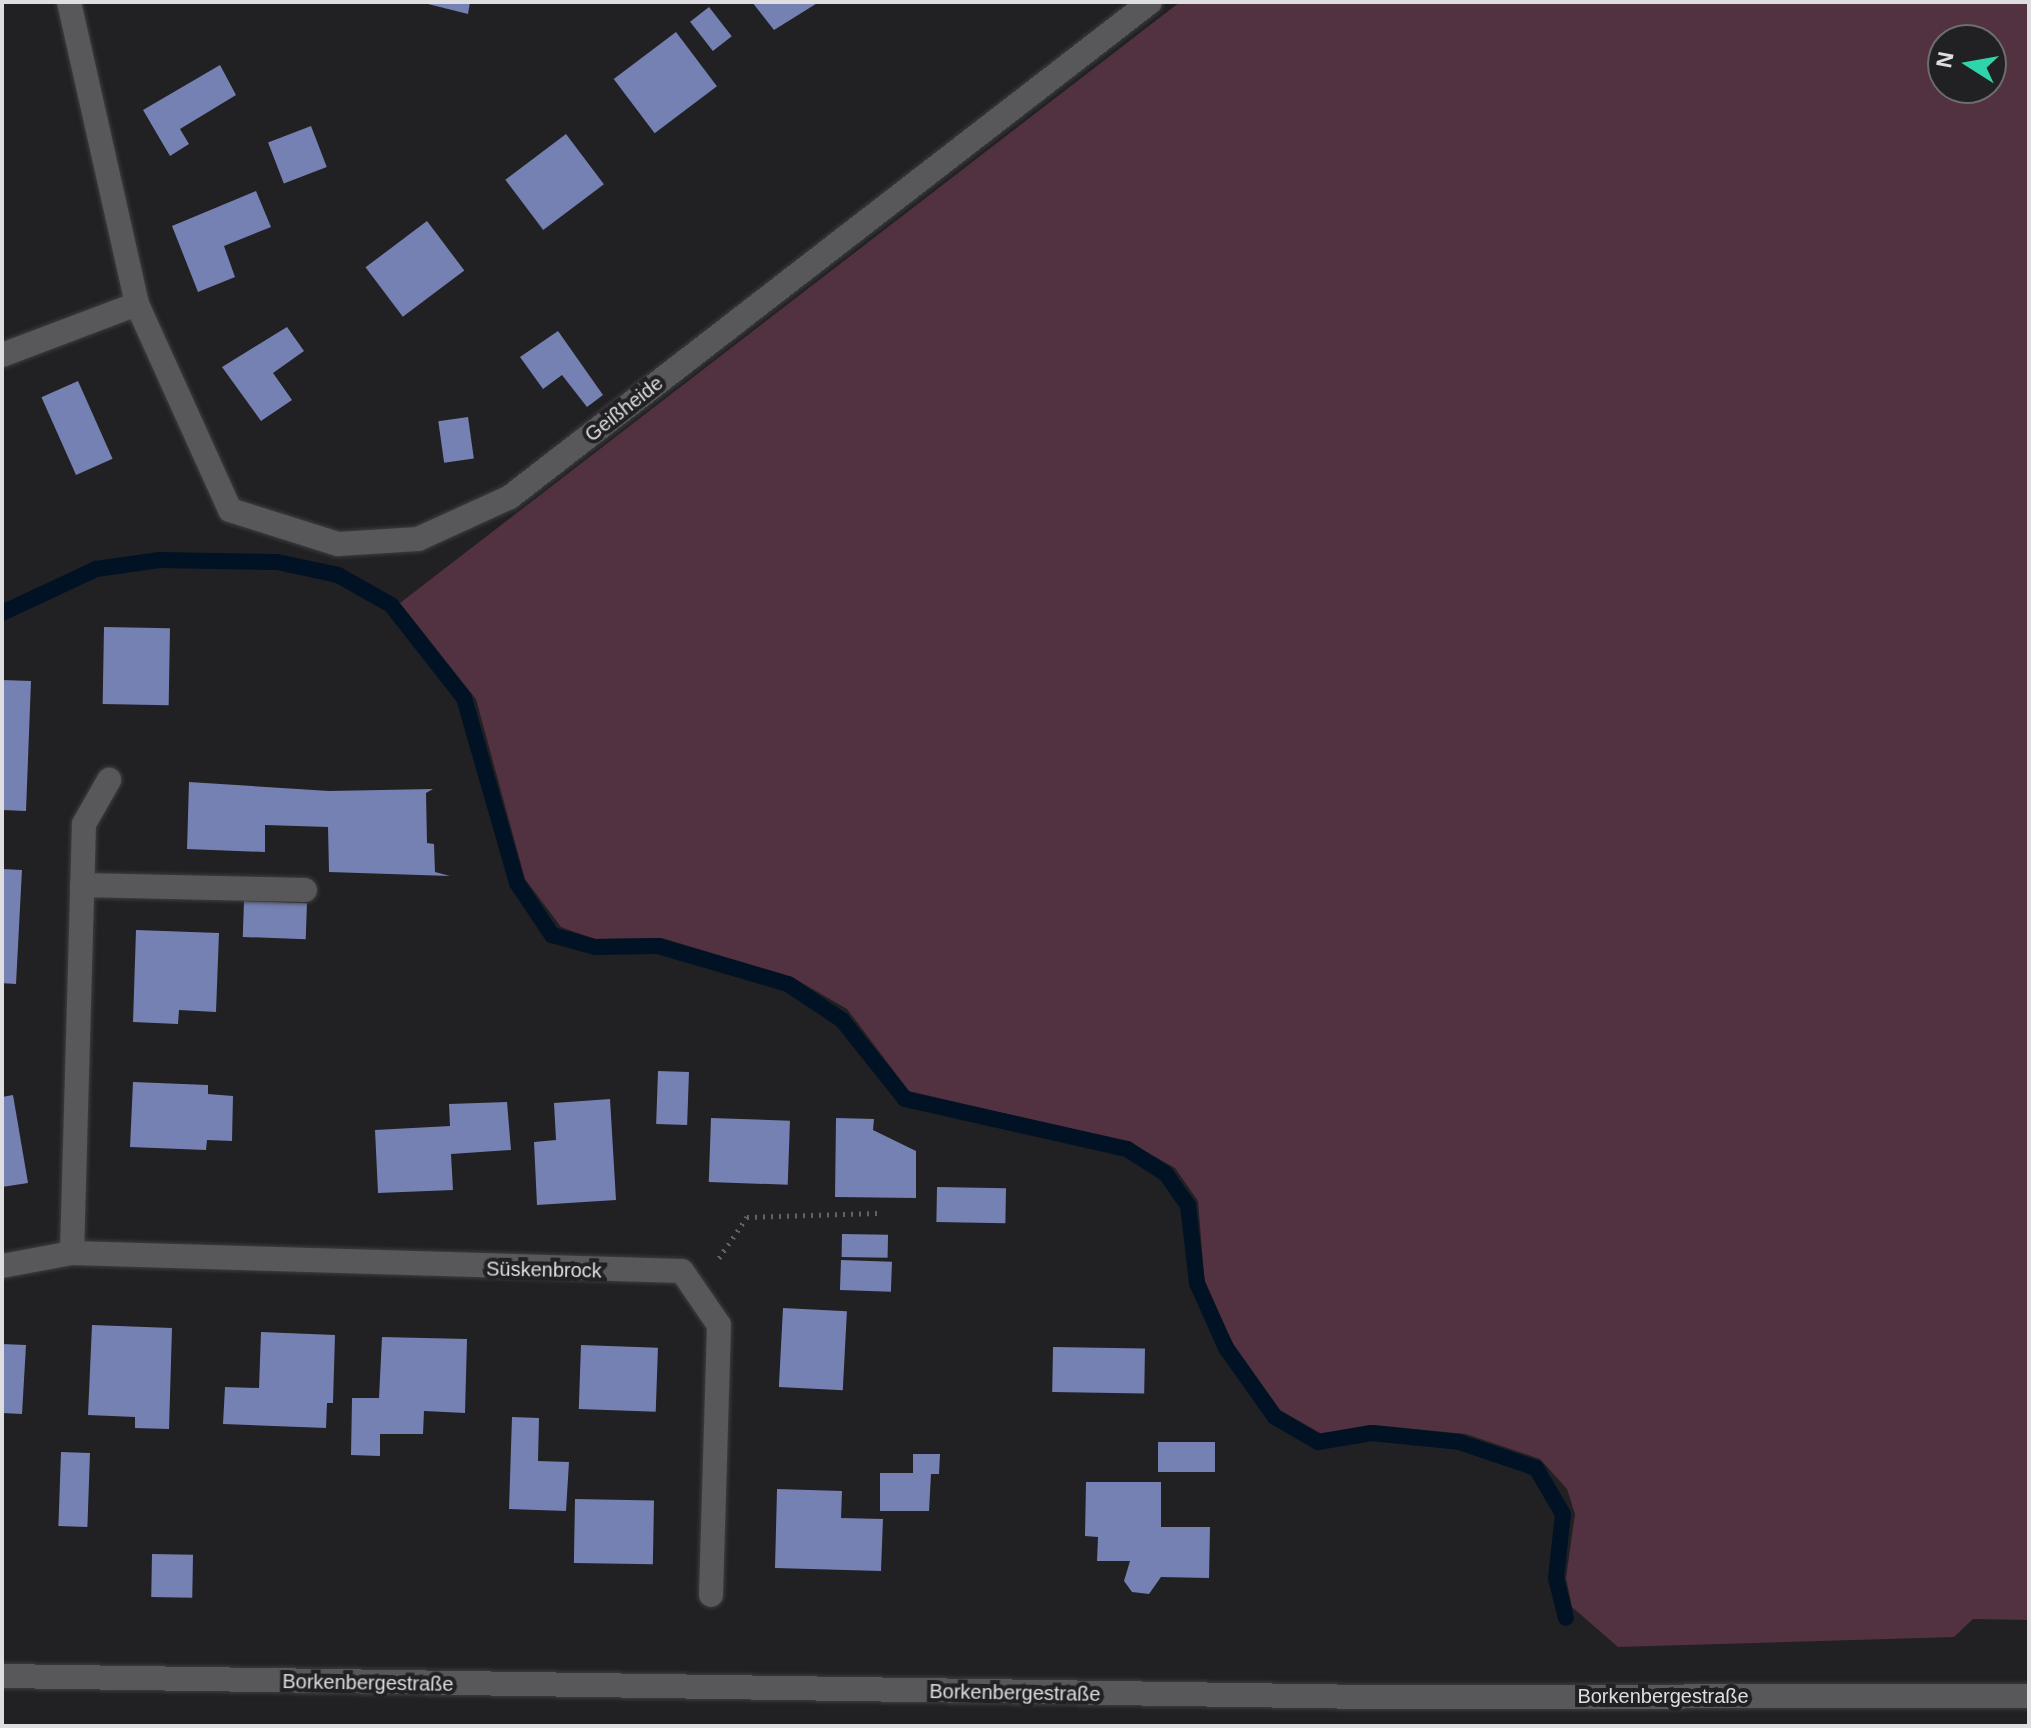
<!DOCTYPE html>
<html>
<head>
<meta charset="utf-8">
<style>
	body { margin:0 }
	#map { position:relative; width:2031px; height:1728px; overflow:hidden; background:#212023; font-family:Helvetica,sans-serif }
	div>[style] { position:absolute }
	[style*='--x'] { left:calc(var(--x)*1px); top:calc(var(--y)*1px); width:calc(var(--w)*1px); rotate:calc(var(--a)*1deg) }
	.green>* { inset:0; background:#523241 }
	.stream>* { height:16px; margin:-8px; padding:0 8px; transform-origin:8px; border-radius:8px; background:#011224 }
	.building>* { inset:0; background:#7581b3; transform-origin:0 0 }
	.path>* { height:5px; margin-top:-2.5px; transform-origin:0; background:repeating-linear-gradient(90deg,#626164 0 2px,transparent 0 8px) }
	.roads { filter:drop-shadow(0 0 2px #3e3d3f) drop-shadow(0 0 2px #3e3d3f) }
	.minor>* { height:24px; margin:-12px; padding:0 12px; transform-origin:12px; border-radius:12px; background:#58575a }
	span { translate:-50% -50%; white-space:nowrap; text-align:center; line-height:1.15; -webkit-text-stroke:8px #212023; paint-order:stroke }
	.street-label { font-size:20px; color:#dedddf }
	.frame { position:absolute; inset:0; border:4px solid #dedddf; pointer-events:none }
	.north { position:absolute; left:1927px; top:24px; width:80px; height:80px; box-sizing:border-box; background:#212023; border:2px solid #6d6c6e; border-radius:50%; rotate:281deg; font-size:22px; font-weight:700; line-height:32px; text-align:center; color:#dedddf }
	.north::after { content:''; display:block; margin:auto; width:28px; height:36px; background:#2fd4aa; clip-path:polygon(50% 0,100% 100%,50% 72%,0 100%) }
</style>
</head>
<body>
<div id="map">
	<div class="green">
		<div style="clip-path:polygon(evenodd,1180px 2px,2029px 2px,2029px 1620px,1973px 1619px,1954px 1637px,1618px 1647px,1572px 1607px,1566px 1578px,1575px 1514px,1567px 1489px,1540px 1459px,1466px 1434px,1375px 1425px,1322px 1434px,1280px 1410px,1234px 1345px,1205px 1287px,1198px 1201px,1175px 1168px,1131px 1143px,909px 1091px,847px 1009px,792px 977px,662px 938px,595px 939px,561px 927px,525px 879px,476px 699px,400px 603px,1180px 2px,1943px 40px,1991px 40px,1991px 88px,1943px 88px,1943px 40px)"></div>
	</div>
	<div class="stream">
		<div style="--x:2;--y:613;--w:104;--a:-25.1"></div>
		<div style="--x:96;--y:569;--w:64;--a:-8.1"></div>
		<div style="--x:159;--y:560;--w:118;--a:1"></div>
		<div style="--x:277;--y:562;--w:62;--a:12"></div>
		<div style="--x:338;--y:575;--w:61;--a:29.5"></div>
		<div style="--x:391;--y:605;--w:118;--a:51.9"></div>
		<div style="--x:464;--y:698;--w:192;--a:74"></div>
		<div style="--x:517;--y:883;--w:63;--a:56.1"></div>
		<div style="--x:552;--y:935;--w:45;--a:15.6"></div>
		<div style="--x:595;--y:947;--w:63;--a:-0.9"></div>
		<div style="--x:658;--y:946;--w:135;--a:16.3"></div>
		<div style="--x:788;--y:984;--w:65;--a:33.7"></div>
		<div style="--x:842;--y:1020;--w:101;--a:51.4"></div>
		<div style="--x:905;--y:1099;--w:228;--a:12.7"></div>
		<div style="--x:1127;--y:1149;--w:46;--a:32.7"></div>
		<div style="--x:1166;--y:1174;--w:38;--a:55"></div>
		<div style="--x:1188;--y:1205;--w:79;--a:83.4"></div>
		<div style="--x:1197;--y:1283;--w:71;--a:66"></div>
		<div style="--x:1226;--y:1348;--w:85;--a:54.6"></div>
		<div style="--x:1275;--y:1417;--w:50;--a:30.2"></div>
		<div style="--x:1318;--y:1442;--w:54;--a:-9.6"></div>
		<div style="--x:1371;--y:1433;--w:88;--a:5.8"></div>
		<div style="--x:1459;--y:1442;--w:81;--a:18.7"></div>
		<div style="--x:1536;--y:1468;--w:53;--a:59.6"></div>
		<div style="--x:1563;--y:1514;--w:64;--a:96.2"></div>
		<div style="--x:1556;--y:1578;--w:41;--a:76"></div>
	</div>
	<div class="building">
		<div style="clip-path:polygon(420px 2px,470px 2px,468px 14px)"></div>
		<div style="clip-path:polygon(752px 2px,819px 2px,774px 30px)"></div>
		<div style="left:709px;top:7px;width:37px;height:24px;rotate:52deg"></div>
		<div style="left:676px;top:32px;width:68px;height:78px;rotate:53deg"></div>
		<div style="clip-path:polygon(220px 65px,236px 95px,180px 129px,189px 144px,170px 156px,143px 110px)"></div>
		<div style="left:311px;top:126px;width:44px;height:46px;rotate:69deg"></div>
		<div style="left:566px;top:134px;width:63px;height:76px;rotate:53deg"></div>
		<div style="clip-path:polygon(256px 191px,271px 227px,224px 246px,235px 277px,198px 292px,172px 226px)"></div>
		<div style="left:427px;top:221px;width:62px;height:77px;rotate:53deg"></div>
		<div style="clip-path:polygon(287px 327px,304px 351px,273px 373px,292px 400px,261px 421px,222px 367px)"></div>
		<div style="clip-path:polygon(558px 331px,603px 395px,587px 407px,562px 375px,543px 389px,520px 357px)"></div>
		<div style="left:78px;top:381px;width:85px;height:40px;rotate:66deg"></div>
		<div style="left:468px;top:417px;width:42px;height:30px;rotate:82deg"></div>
		<div style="left:104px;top:627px;width:66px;height:77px;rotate:1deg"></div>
		<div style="clip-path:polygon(2px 680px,31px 681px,26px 811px,2px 810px)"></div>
		<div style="clip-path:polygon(189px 782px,329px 791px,433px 789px,426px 793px,427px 843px,434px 844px,435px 872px,450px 876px,329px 872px,328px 827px,265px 825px,265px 852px,187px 849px)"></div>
		<div style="left:2px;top:869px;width:20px;height:114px;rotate:3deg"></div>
		<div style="left:244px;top:901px;width:63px;height:36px;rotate:2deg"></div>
		<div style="clip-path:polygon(136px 930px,219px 933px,216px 1012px,179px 1010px,178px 1024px,133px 1022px)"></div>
		<div style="left:658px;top:1071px;width:31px;height:53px;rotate:2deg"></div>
		<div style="clip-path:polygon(133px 1082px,208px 1085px,208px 1094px,233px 1096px,232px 1141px,207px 1140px,206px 1150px,130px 1147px)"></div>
		<div style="clip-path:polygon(13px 1095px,28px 1183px,2px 1187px,2px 1097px)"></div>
		<div style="clip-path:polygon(610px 1099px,616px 1200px,537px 1205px,534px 1142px,556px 1140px,554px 1103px)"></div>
		<div style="clip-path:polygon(507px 1102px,511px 1150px,451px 1154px,453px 1190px,378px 1193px,375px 1130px,450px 1126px,449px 1104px)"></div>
		<div style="left:711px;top:1118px;width:79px;height:64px;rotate:2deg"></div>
		<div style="clip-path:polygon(836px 1118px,874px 1119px,873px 1130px,916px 1151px,916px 1198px,835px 1197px)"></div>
		<div style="left:937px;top:1187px;width:69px;height:35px;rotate:1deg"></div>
		<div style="left:842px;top:1234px;width:46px;height:23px;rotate:1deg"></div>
		<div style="left:841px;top:1260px;width:51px;height:30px;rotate:2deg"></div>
		<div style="left:783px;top:1308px;width:64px;height:79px;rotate:3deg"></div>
		<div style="clip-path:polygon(92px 1325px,172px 1328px,169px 1429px,135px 1428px,135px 1417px,88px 1415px)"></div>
		<div style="clip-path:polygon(261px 1332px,335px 1335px,333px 1403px,327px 1403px,326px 1428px,223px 1424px,225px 1387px,259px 1388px)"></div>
		<div style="clip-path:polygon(382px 1337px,467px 1339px,465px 1413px,424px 1411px,423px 1434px,380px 1434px,380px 1456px,351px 1455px,352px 1398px,379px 1398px)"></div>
		<div style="clip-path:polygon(2px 1344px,26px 1345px,22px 1414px,2px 1413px)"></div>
		<div style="left:581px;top:1345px;width:77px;height:64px;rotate:2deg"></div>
		<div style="left:1053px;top:1347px;width:92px;height:45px;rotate:1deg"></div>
		<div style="clip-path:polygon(512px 1417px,539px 1418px,538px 1461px,569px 1462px,566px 1511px,509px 1509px)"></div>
		<div style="left:1158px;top:1442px;width:57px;height:30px"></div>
		<div style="left:61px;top:1452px;width:29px;height:74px;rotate:2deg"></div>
		<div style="clip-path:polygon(913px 1454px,940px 1454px,939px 1474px,931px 1474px,929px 1511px,880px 1511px,880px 1473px,913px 1473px)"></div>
		<div style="clip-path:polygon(1086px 1482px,1161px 1482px,1161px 1527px,1210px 1527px,1209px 1578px,1161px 1577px,1149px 1594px,1132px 1592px,1124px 1581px,1130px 1561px,1097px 1561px,1098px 1537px,1085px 1536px)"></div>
		<div style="clip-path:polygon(777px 1489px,842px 1491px,841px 1518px,883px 1519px,881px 1571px,775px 1568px)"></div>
		<div style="left:575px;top:1499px;width:79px;height:64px;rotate:1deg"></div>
		<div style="left:152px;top:1554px;width:41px;height:43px;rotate:1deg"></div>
	</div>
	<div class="path">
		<div style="--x:719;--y:1258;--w:50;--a:-55.7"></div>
		<div style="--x:747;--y:1217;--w:131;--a:-1.7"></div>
	</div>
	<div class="roads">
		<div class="minor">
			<div style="--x:69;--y:2;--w:310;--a:77.3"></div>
			<div style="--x:137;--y:304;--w:226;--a:65.7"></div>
			<div style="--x:230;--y:510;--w:113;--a:17.5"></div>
			<div style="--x:338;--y:544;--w:80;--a:-3.6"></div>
			<div style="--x:418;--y:539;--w:101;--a:-24.5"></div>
			<div style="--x:510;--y:497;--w:809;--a:-37.72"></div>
			<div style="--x:2;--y:355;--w:144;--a:-20.7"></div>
			<div style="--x:82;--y:885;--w:223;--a:1.3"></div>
			<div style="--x:72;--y:1253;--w:429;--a:-88.4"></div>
			<div style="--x:84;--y:824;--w:51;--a:-60.4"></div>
			<div style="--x:2;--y:1266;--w:71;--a:-10.5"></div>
			<div style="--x:72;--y:1253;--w:610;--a:1.69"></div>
			<div style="--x:682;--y:1271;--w:65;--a:55.6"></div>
			<div style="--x:719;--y:1325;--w:270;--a:91.7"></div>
			<div style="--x:2;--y:1676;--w:1370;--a:0.88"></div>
			<div style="--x:1372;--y:1697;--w:657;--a:-0.09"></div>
		</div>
	</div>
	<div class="street-label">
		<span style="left:624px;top:409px;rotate:-38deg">Geißheide</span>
		<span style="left:544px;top:1270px;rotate:1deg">Süskenbrock</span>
		<span style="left:368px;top:1683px;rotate:1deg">Borkenbergestraße</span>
		<span style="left:1015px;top:1693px;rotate:1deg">Borkenbergestraße</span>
		<span style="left:1663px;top:1696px">Borkenbergestraße</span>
	</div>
	<div class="frame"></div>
	<div class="north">N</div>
</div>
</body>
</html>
